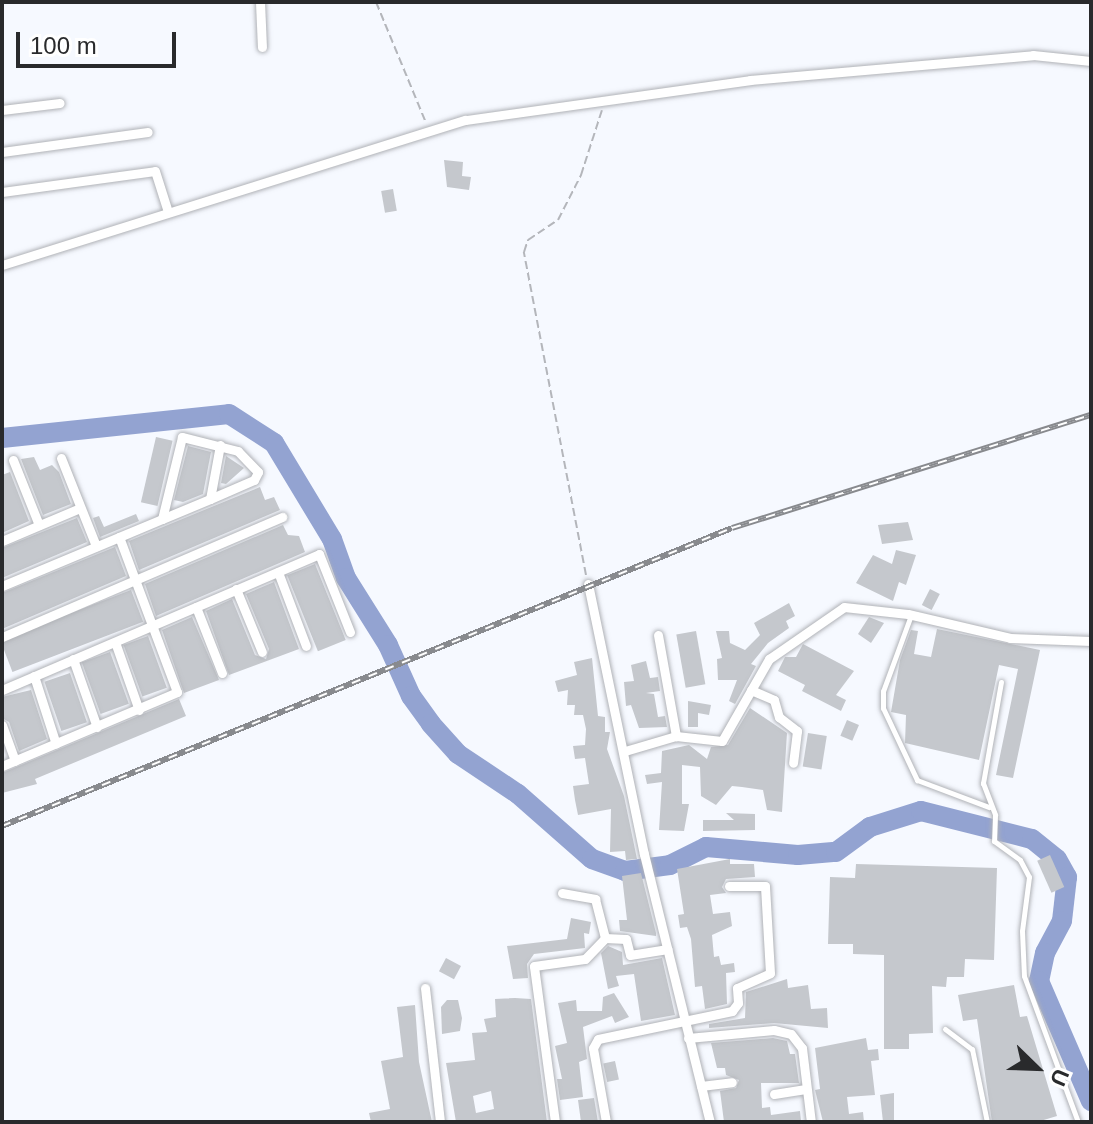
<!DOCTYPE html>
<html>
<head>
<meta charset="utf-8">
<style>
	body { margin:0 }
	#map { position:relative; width:1093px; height:1124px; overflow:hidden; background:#f6f9ff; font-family:Arial,sans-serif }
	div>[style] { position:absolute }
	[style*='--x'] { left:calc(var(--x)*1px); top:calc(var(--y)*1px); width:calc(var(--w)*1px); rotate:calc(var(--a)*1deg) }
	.river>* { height:20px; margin:-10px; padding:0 10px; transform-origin:10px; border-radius:10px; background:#93a3d1 }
	.building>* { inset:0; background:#c5c8cd; transform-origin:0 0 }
	.path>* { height:2px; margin-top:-1px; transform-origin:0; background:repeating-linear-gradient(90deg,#b4b6bb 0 8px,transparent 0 12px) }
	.roads { filter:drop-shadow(0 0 2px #b0b2b7) drop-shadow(0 0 2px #b0b2b7) }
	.service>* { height:5px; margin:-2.5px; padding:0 2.5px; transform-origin:2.5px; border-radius:2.5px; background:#fff }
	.minor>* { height:9px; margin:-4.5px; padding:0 4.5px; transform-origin:4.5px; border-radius:4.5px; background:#fff }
	.rail>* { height:6px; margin-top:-3px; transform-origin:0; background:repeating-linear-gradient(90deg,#fff 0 9px,#888a8e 0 18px); box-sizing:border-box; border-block:2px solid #888a8e }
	span { translate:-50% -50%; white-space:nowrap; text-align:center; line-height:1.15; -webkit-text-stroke:8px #fff; paint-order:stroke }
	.frame { position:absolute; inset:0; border:4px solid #292a2c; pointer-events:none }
	.north { position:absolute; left:997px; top:1028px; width:80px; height:80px; -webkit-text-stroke:6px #fff; paint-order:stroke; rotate:113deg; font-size:22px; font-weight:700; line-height:32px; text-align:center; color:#292a2c }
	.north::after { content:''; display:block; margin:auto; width:28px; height:36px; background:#292a2c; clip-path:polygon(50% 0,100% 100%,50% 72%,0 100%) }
	.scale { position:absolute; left:16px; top:32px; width:160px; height:36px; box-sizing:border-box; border:4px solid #292a2c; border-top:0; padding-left:10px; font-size:24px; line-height:28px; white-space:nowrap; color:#292a2c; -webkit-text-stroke:6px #fff; paint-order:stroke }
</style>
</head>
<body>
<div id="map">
	<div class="river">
		<div style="--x:2;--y:438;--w:228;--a:-6"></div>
		<div style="--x:229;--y:414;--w:54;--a:32.8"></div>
		<div style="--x:274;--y:443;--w:112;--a:58.9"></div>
		<div style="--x:332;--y:539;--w:41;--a:70.3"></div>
		<div style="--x:346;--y:578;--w:79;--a:57.9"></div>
		<div style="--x:388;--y:645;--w:56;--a:65.7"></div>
		<div style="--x:411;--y:696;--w:34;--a:54"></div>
		<div style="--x:431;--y:724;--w:40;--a:48"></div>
		<div style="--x:458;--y:754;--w:72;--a:33.7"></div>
		<div style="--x:518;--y:794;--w:98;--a:41.3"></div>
		<div style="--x:592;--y:859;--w:35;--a:20"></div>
		<div style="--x:625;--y:871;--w:45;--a:-7.6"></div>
		<div style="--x:670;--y:865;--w:40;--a:-26.6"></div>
		<div style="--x:706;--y:847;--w:92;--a:5"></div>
		<div style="--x:798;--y:855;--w:38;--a:-5"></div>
		<div style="--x:836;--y:852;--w:42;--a:-36.3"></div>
		<div style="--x:870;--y:827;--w:53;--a:-17.4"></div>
		<div style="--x:921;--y:811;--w:114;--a:14.2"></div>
		<div style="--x:1032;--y:839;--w:32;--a:39"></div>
		<div style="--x:1057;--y:859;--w:21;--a:61"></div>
		<div style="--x:1067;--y:877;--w:44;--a:96.5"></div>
		<div style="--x:1062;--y:921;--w:36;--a:118"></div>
		<div style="--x:1045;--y:953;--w:29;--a:102"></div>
		<div style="--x:1039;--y:981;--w:131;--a:66.6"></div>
	</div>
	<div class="building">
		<div style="clip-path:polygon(444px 160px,463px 162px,462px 176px,471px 177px,469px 190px,447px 187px)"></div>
		<div style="left:393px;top:189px;width:22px;height:12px;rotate:80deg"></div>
		<div style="left:156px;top:437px;width:17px;height:67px;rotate:13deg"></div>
		<div style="clip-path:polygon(188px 446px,211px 452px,203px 494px,183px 502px,174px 500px)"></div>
		<div style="clip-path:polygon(226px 456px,244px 468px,226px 484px,221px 483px)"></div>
		<div style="clip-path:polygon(34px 457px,40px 470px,52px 465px,59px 472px,71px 504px,43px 515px,21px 459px)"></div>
		<div style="clip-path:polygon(10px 472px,29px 521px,2px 533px,2px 475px)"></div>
		<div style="clip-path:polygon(260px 487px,265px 500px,274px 497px,280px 510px,139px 570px,129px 541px)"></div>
		<div style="clip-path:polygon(136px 514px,139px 521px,100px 537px,93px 518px,99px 516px,104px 527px)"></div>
		<div style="clip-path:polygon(77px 518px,87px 542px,2px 578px,2px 548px)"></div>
		<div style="clip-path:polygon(908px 522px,913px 540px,882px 544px,878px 525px)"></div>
		<div style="clip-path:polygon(283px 525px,288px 535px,299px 536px,305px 552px,156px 616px,145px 584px)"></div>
		<div style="clip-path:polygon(115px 547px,126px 576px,2px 629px,2px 593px)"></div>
		<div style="clip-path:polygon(896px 550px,916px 555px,906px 585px,899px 582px,893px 601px,856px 583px,873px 555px,892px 564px)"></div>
		<div style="left:315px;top:564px;width:82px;height:30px;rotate:68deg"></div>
		<div style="clip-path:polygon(274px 582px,299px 649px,229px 675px,206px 611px,232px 599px,255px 655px,266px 659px,269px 649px,246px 594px)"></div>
		<div style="left:930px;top:589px;width:11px;height:18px;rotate:27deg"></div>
		<div style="left:131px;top:590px;width:34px;height:140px;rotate:69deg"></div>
		<div style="clip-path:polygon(789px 603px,795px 616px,786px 621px,789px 628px,768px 643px,751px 664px,756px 666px,735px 704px,729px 701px,737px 680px,718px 680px,717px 659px,722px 658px,716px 631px,729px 631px,730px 643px,745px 650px,760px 635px,754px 623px)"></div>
		<div style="clip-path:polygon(192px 617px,219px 680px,184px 693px,162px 630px)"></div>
		<div style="clip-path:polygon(869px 617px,884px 623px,871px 643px,858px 634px)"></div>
		<div style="clip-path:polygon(937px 629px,1040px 650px,1013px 778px,996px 775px,1018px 669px,999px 665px,979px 760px,905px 743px,906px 715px,891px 712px,900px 660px,911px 630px,918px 631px,914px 654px,931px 657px)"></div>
		<div style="left:696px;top:631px;width:54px;height:20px;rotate:80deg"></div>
		<div style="left:148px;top:636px;width:55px;height:26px;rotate:70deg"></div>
		<div style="clip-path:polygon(803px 644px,854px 671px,836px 695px,846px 700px,841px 711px,802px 691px,805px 685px,778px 671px,785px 657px,796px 657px)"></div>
		<div style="left:110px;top:652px;width:55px;height:30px;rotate:70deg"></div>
		<div style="clip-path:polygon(592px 658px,598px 716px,605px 717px,605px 732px,610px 732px,607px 749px,624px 796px,637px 859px,626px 860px,625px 851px,610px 852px,611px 809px,578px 815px,575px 800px,573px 786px,589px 784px,585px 758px,575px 759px,573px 746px,585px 745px,586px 729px,583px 715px,574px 715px,575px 705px,567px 705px,568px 690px,558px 692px,555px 681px,577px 675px,574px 662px)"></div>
		<div style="clip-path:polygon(646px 661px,650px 678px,658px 677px,660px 691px,646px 693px,654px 694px,658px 717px,665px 716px,667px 727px,639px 728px,631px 705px,626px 706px,624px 682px,634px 681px,631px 665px)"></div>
		<div style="left:70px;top:673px;width:52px;height:27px;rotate:71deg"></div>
		<div style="clip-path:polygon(31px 690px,47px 739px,19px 751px,9px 722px,2px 718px,2px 697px)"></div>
		<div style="clip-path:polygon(179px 699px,186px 716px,35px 779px,37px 784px,2px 793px,2px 773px)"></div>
		<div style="clip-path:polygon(688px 701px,711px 705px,709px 715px,698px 713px,698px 727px,688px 727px)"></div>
		<div style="clip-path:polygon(750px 708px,787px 733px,782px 812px,767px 810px,763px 790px,742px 787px,732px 786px,716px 805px,701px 796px,700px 767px,682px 765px,682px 804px,689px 804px,684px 831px,659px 830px,662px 782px,647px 784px,645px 775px,661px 773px,662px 751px,689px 745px,707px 759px,711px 747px,728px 745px)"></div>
		<div style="left:847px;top:720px;width:13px;height:17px;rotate:23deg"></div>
		<div style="left:808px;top:733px;width:19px;height:34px;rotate:9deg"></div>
		<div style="clip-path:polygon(726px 813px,755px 814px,755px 830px,703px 831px,703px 820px,734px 820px)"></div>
		<div style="left:1050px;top:855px;width:35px;height:14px;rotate:66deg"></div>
		<div style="clip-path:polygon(730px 859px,730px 864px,754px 864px,755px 877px,726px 879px,722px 887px,726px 893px,710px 895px,713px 914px,730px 912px,732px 926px,712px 935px,714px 957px,719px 956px,721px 965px,734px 963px,735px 972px,726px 973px,727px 1004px,705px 1009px,702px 986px,695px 987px,691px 939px,687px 927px,680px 928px,678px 915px,684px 914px,677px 869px)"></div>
		<div style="clip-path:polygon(856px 864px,997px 868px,994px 960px,965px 959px,964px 977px,947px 977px,946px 987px,932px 986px,933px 1033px,909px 1034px,909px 1049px,884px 1049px,884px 955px,853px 954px,853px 944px,828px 944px,830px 877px,855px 878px)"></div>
		<div style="clip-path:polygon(641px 873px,656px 933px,656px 936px,620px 931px,619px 920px,627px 920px,622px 876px)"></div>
		<div style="clip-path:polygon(571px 918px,591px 922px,589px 934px,584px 933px,585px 948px,534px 954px,527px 964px,528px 978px,513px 979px,507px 946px,567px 939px)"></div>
		<div style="clip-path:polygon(608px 946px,622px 952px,623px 965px,662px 958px,675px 1015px,641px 1021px,634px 974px,616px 976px,619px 986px,608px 989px,601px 953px)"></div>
		<div style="left:446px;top:958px;width:17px;height:15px;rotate:28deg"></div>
		<div style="clip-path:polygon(787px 979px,788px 988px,808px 985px,811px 1009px,827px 1008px,828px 1028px,774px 1023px,709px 1028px,709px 1024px,745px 1018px,746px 992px)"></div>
		<div style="clip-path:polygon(1014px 985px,1020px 1017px,1027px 1016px,1057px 1116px,1037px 1122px,992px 1122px,977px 1019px,963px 1021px,958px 995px)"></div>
		<div style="clip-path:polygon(614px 993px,629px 1017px,615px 1023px,612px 1016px,583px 1027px,587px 1059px,579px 1062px,583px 1097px,560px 1100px,557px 1079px,562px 1079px,555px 1046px,567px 1043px,558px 1003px,576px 1000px,577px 1011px,602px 1011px,603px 997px)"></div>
		<div style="clip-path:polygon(evenodd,515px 998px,531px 999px,547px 1122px,456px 1122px,446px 1063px,475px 1060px,472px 1033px,487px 1032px,484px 1019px,496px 1017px,495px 999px,515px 998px,491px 1091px,494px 1109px,476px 1113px,473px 1096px,491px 1091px)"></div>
		<div style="clip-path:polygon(447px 1000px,458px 1000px,462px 1018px,460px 1031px,442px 1034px,441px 1007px)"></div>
		<div style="clip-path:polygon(415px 1005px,419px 1062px,432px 1122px,371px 1122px,369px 1113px,390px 1109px,381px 1061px,403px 1057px,397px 1007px)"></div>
		<div style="clip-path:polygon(773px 1038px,787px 1041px,790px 1054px,795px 1054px,799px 1083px,761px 1083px,762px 1108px,770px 1107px,771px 1115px,800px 1111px,801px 1121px,724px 1122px,720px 1091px,736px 1088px,739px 1080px,726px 1075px,725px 1068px,717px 1068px,711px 1043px)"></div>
		<div style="clip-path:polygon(866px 1038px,868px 1050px,878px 1049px,879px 1060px,871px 1061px,875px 1095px,847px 1097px,849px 1114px,863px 1112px,864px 1122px,823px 1122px,815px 1090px,820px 1089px,815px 1048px)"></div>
		<div style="left:615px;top:1061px;width:19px;height:12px;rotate:78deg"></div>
		<div style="clip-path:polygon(894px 1093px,894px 1122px,883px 1122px,880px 1095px)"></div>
		<div style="clip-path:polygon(594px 1098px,598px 1122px,581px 1122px,578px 1100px)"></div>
	</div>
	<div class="path">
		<div style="--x:376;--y:2;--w:131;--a:67.5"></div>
		<div style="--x:586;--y:575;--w:329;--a:-100.9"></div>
		<div style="--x:524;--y:252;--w:13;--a:-72"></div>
		<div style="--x:528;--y:240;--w:36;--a:-34"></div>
		<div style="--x:558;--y:220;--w:51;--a:-62.9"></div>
		<div style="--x:581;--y:175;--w:68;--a:-72.1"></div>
	</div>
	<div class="roads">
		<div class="service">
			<div style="--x:911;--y:615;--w:81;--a:110.2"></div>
			<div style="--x:883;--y:691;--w:17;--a:90"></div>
			<div style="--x:883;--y:708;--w:80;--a:64.7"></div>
			<div style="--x:917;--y:780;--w:77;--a:20.6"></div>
			<div style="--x:1001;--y:682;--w:103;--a:100.1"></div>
			<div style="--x:983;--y:783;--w:34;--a:69"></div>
			<div style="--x:995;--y:815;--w:26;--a:92"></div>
			<div style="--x:994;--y:841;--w:32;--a:36"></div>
			<div style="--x:1020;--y:860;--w:19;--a:62"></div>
			<div style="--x:1029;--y:877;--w:54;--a:97.4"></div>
			<div style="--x:1022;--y:931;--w:45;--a:87.5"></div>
			<div style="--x:1024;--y:976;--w:156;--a:69.7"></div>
			<div style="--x:945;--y:1029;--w:34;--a:37"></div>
			<div style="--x:972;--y:1049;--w:75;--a:78.4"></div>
		</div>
		<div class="minor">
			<div style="--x:260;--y:2;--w:45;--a:87.5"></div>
			<div style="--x:2;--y:110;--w:58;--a:-6.9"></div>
			<div style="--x:2;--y:152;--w:147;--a:-7.8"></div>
			<div style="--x:2;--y:192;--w:154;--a:-7.8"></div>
			<div style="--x:155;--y:171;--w:43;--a:72.4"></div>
			<div style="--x:2;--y:265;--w:486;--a:-17.4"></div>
			<div style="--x:466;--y:120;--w:287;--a:-8"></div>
			<div style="--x:750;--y:80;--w:284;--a:-5"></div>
			<div style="--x:1033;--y:55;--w:58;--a:5.9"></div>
			<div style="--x:61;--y:458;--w:95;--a:68.3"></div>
			<div style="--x:13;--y:460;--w:70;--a:68.2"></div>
			<div style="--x:210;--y:499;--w:55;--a:-79.5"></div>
			<div style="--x:2;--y:541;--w:85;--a:-22.9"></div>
			<div style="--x:278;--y:572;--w:79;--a:69.3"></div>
			<div style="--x:588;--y:584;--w:276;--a:78.3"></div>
			<div style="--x:644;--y:854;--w:276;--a:76.2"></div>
			<div style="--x:2;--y:586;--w:127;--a:-22.7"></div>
			<div style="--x:119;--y:537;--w:47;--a:-22.7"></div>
			<div style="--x:162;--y:519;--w:52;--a:-22.6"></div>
			<div style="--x:210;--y:499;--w:48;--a:-23.4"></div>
			<div style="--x:254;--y:480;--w:9;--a:-63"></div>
			<div style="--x:258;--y:472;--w:29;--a:-134"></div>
			<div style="--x:238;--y:451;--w:58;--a:-166"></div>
			<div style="--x:182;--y:437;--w:84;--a:103.7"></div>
			<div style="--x:236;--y:589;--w:68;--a:67.6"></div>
			<div style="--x:196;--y:607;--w:71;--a:68.5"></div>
			<div style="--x:658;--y:635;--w:103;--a:79.9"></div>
			<div style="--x:2;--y:637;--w:305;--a:-23.2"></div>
			<div style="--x:115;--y:642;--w:72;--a:70.6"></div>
			<div style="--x:73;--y:659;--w:72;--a:70.6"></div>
			<div style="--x:34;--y:676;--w:71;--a:72.1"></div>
			<div style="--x:2;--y:690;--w:345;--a:-23.2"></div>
			<div style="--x:319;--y:554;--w:84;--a:68.3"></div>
			<div style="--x:751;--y:690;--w:25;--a:23"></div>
			<div style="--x:774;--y:700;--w:18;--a:74"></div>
			<div style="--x:779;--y:717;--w:23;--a:38"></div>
			<div style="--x:797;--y:731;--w:32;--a:97"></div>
			<div style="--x:2;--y:725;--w:38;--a:70"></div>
			<div style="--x:625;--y:751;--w:53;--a:-16.4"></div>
			<div style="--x:676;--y:736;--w:46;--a:6.2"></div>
			<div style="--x:722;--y:741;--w:95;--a:-60.2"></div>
			<div style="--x:769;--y:659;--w:91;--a:-34.7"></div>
			<div style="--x:844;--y:607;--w:64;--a:6.2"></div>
			<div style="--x:908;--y:614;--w:105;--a:13.2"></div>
			<div style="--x:1010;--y:638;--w:81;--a:2.1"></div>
			<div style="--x:2;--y:766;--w:190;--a:-22.9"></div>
			<div style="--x:177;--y:692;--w:165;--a:-110.5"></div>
			<div style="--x:562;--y:893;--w:34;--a:10"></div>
			<div style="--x:595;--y:899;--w:40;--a:75.6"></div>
			<div style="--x:605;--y:938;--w:21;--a:3"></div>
			<div style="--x:626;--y:939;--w:16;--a:76"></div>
			<div style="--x:630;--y:955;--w:38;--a:-9"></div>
			<div style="--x:425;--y:988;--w:135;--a:83.6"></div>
			<div style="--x:688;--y:1038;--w:86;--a:-5.3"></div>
			<div style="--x:774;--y:1030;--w:17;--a:13"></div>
			<div style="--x:791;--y:1034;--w:18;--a:52"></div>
			<div style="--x:802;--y:1048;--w:75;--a:83.1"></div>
			<div style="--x:701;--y:1086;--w:31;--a:-7"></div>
			<div style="--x:774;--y:1094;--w:32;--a:-9"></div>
			<div style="--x:555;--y:1122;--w:157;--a:-97.7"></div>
			<div style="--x:534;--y:966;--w:51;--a:-7.8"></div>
			<div style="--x:585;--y:959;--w:29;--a:-46"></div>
			<div style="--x:606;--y:1122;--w:75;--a:-100"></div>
			<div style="--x:593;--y:1048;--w:10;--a:-61"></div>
			<div style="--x:598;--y:1039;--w:137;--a:-11.8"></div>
			<div style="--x:732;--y:1011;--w:10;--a:-53"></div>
			<div style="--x:738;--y:1003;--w:15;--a:-94"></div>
			<div style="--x:737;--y:988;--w:36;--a:-24"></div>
			<div style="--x:770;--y:973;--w:87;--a:-93.3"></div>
			<div style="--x:765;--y:886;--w:36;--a:180"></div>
		</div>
	</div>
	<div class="rail">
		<div style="--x:2;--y:826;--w:788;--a:-22.21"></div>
		<div style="--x:732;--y:528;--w:376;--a:-17.5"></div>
	</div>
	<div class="frame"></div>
	<div class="north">U</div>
	<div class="scale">100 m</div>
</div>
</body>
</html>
